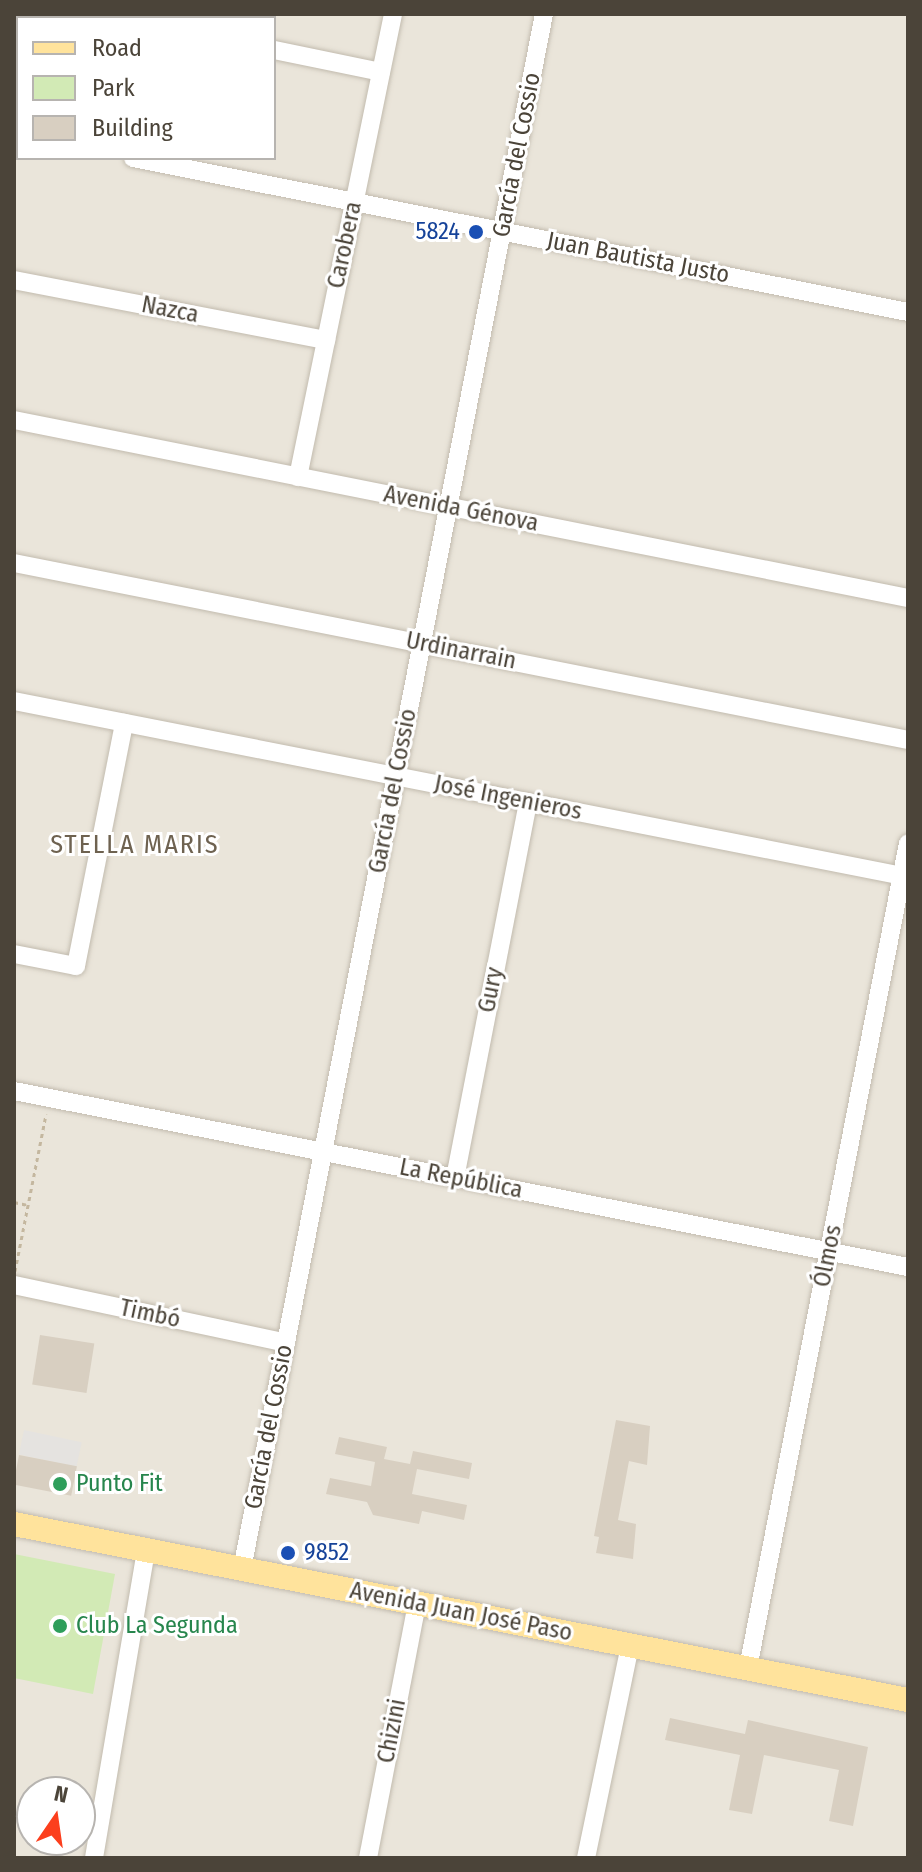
<!DOCTYPE html>
<html>
<head>
<meta charset="utf-8">
<style>
	body { margin:0 }
	#map { position:relative; width:922px; height:1872px; overflow:hidden; background:#f6f3ec; font-family:"Fira Sans Condensed",sans-serif }
	div>[style] { position:absolute }
	[style*='--x'] { left:calc(var(--x)*1px); top:calc(var(--y)*1px); width:calc(var(--w)*1px); rotate:calc(var(--a)*1deg) }
	.residential>* { inset:0; background:#eae5da }
	.green>* { inset:0; background:#d2eab5 }
	.parking>* { inset:0; background:#e5e3e0; transform-origin:0 0 }
	.building>* { inset:0; background:#d8cfc1; transform-origin:0 0 }
	.path>* { height:3px; margin-top:-1.5px; transform-origin:0; background:repeating-linear-gradient(90deg,#c4b79f 0 4px,transparent 0 8px) }
	.roads { filter:drop-shadow(0 0 2px #c2bbae) drop-shadow(0 0 2px #c2bbae) }
	.minor>* { height:18px; margin:-9px; padding:0 9px; transform-origin:9px; border-radius:9px; background:#fff }
	.major>* { height:24px; margin:-12px; padding:0 12px; transform-origin:12px; border-radius:12px; background:#ffe39c }
	.dots>* { width:22px; height:22px; translate:-50% -50%; box-sizing:border-box; border:4px solid #fff; border-radius:50% }
	span { translate:-50% -50%; white-space:nowrap; text-align:center; line-height:1.15; -webkit-text-stroke:6px #fff; paint-order:stroke }
	.street-label { font-size:24px; color:#4b4439 }
	.transit-label { font-size:24px; color:#164399 }
	.right { translate:-100% -50%; text-align:right }
	.left { translate:0 -50%; text-align:left }
	.leisure-label { font-size:24px; color:#27864d }
	.neighbourhood-label { font-size:26px; color:#6e6250; letter-spacing:2px }
	.frame { position:absolute; inset:0; border:16px solid #4b4439; pointer-events:none }
	.legend { position:absolute; left:16px; top:16px; width:260px; height:144px; box-sizing:border-box; background:#fff; border:2px solid #b7b4b0; margin:0; padding:10px 14px; list-style:none; font-size:24px; color:#4b4439 }
	.legend li { display:flex; align-items:center; gap:16px; height:40px }
	.legend b { width:40px; border:2px solid #b7b4b0 }
	.north { position:absolute; left:16px; top:1776px; width:80px; height:80px; box-sizing:border-box; background:#fff; border:2px solid #b7b4b0; border-radius:50%; rotate:13deg; font-size:22px; font-weight:700; line-height:32px; text-align:center; color:#4b4439 }
	.north::after { content:''; display:block; margin:auto; width:28px; height:36px; background:#fc3f1d; clip-path:polygon(50% 0,100% 100%,50% 72%,0 100%) }
</style>
</head>
<body>
<div id="map">
	<div class="residential">
		<div style="clip-path:polygon(evenodd,14px 14px,908px 14px,908px 1858px,14px 1858px,14px 14px,18px 18px,274px 18px,274px 158px,18px 158px,18px 18px,14px 14px,32px 1792px,80px 1792px,80px 1840px,32px 1840px,32px 1792px)"></div>
	</div>
	<div class="green">
		<div style="clip-path:polygon(14px 1554px,115px 1574px,93px 1694px,14px 1678px)"></div>
	</div>
	<div class="parking">
		<div style="left:24px;top:1430px;width:59px;height:25px;rotate:12deg"></div>
	</div>
	<div class="building">
		<div style="left:40px;top:1335px;width:55px;height:50px;rotate:9deg"></div>
		<div style="clip-path:polygon(616px 1420px,650px 1426px,647px 1465px,629px 1461px,618px 1520px,636px 1524px,633px 1559px,596px 1553px,599px 1537px,594px 1536px)"></div>
		<div style="clip-path:polygon(339px 1437px,387px 1447px,384px 1459px,410px 1464px,413px 1451px,472px 1463px,469px 1479px,417px 1469px,412px 1494px,467px 1505px,464px 1520px,422px 1511px,419px 1524px,373px 1515px,367px 1502px,326px 1494px,330px 1478px,371px 1486px,375px 1462px,335px 1454px)"></div>
		<div style="left:19px;top:1455px;width:59px;height:30px;rotate:11deg"></div>
		<div style="clip-path:polygon(670px 1718px,745px 1734px,748px 1720px,868px 1747px,853px 1826px,829px 1821px,839px 1770px,764px 1755px,752px 1814px,729px 1810px,740px 1755px,665px 1740px)"></div>
	</div>
	<div class="path">
		<div style="--x:14;--y:1202;--w:14;--a:12"></div>
		<div style="--x:15;--y:1271;--w:160;--a:-78.8"></div>
	</div>
	<div class="roads">
		<div class="minor">
			<div style="--x:98;--y:14;--w:20;--a:11"></div>
			<div style="--x:24;--y:18;--w:4;--a:-76"></div>
			<div style="--x:274;--y:50;--w:109;--a:11.6"></div>
			<div style="--x:14;--y:71;--w:21;--a:-79"></div>
			<div style="--x:14;--y:135;--w:4;--a:0"></div>
			<div style="--x:133;--y:158;--w:790;--a:11.24"></div>
			<div style="--x:14;--y:280;--w:318;--a:10.9"></div>
			<div style="--x:14;--y:420;--w:912;--a:11.26"></div>
			<div style="--x:298;--y:477;--w:473;--a:-78.4"></div>
			<div style="--x:14;--y:563;--w:911;--a:11.2"></div>
			<div style="--x:14;--y:701;--w:911;--a:11.14"></div>
			<div style="--x:14;--y:954;--w:63;--a:11"></div>
			<div style="--x:76;--y:966;--w:248;--a:-78.8"></div>
			<div style="--x:14;--y:1091;--w:911;--a:11.14"></div>
			<div style="--x:455;--y:1178;--w:383;--a:-79"></div>
			<div style="--x:14;--y:1285;--w:278;--a:12"></div>
			<div style="--x:242;--y:1569;--w:1584;--a:-79.01"></div>
			<div style="--x:748;--y:1668;--w:840;--a:-79.02"></div>
			<div style="--x:94;--y:1858;--w:312;--a:-80.4"></div>
			<div style="--x:368;--y:1858;--w:260;--a:-79.1"></div>
			<div style="--x:586;--y:1858;--w:217;--a:-78.3"></div>
		</div>
		<div class="major">
			<div style="--x:14;--y:1524;--w:911;--a:11.14"></div>
		</div>
	</div>
	<div class="dots">
		<div style="left:476px;top:232px;background:#1a4fb4"></div>
		<div style="left:60px;top:1484px;background:#2e9e5b"></div>
		<div style="left:288px;top:1553px;background:#1a4fb4"></div>
		<div style="left:60px;top:1626px;background:#2e9e5b"></div>
	</div>
	<div class="street-label">
		<span style="left:517px;top:155px;rotate:-79deg">García del Cossio</span>
		<span style="left:345px;top:245px;rotate:-78deg">Carobera</span>
		<span style="left:638px;top:258px;rotate:11deg">Juan Bautista Justo</span>
		<span style="left:170px;top:310px;rotate:11deg">Nazca</span>
		<span style="left:461px;top:509px;rotate:11deg">Avenida Génova</span>
		<span style="left:461px;top:651px;rotate:11deg">Urdinarrain</span>
		<span style="left:393px;top:791px;rotate:-79deg">García del Cossio</span>
		<span style="left:508px;top:798px;rotate:11deg">José Ingenieros</span>
		<span style="left:491px;top:990px;rotate:-79deg">Gury</span>
		<span style="left:461px;top:1179px;rotate:11deg">La República</span>
		<span style="left:828px;top:1256px;rotate:-79deg">Ólmos</span>
		<span style="left:150px;top:1314px;rotate:12deg">Timbó</span>
		<span style="left:269px;top:1427px;rotate:-79deg">García del Cossio</span>
		<span style="left:461px;top:1612px;rotate:11deg">Avenida Juan José Paso</span>
		<span style="left:392px;top:1731px;rotate:-79deg">Chizini</span>
	</div>
	<div class="transit-label">
		<span class="right" style="left:460px;top:232px">5824</span>
		<span class="left" style="left:304px;top:1553px">9852</span>
	</div>
	<div class="leisure-label">
		<span class="left" style="left:76px;top:1484px">Punto Fit</span>
		<span class="left" style="left:76px;top:1626px">Club La Segunda</span>
	</div>
	<div class="neighbourhood-label">
		<span style="left:135px;top:845px">STELLA MARIS</span>
	</div>
	<div class="frame"></div>
	<ul class="legend">
	<li><b style="height:10px;background:#ffe39c"></b>Road</li>
	<li><b style="height:22px;background:#d2eab5"></b>Park</li>
	<li><b style="height:22px;background:#d8cfc1"></b>Building</li>
	</ul>
	<div class="north">N</div>
</div>
</body>
</html>
